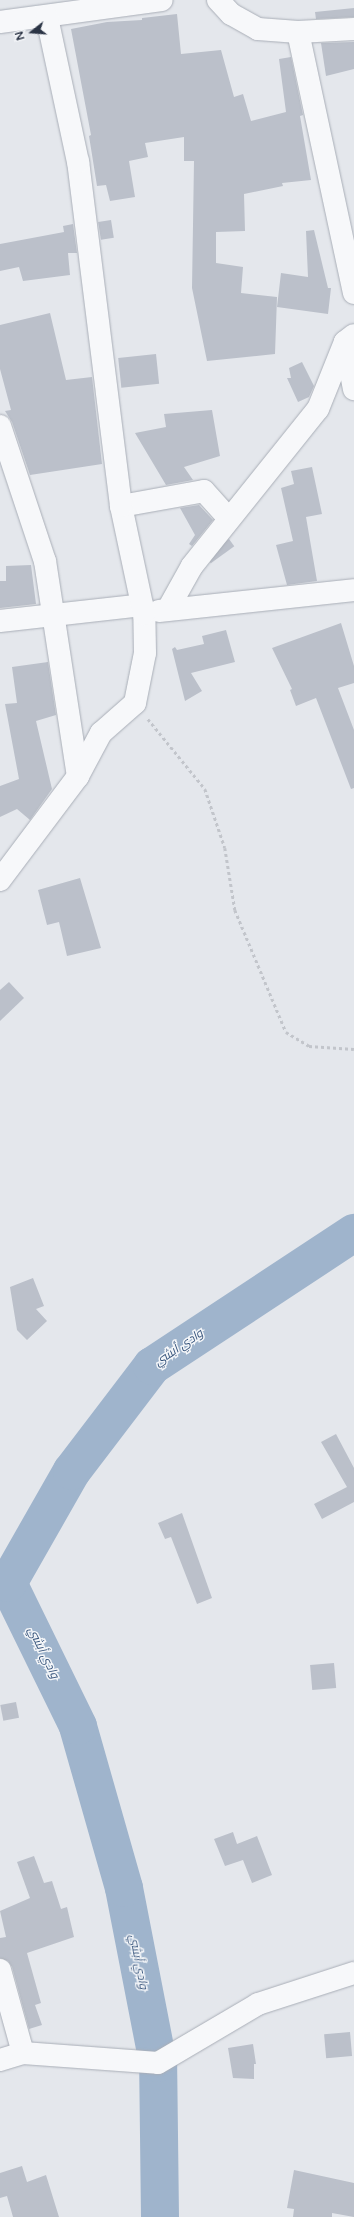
<!DOCTYPE html>
<html>
<head>
<meta charset="utf-8">
<style>
	body { margin:0 }
	#map { position:relative; width:354px; height:2217px; overflow:hidden; background:#e4e7ec; font-family:"Varela Round",Cairo,sans-serif }
	div>[style] { position:absolute }
	[style*='--x'] { left:calc(var(--x)*1px); top:calc(var(--y)*1px); width:calc(var(--w)*1px); rotate:calc(var(--a)*1deg) }
	.river>* { height:38px; margin:-19px; padding:0 19px; transform-origin:19px; border-radius:19px; background:#9fb4cc }
	.building>* { inset:0; background:#bbc0ca; transform-origin:0 0 }
	.path>* { height:2.5px; margin-top:-1.25px; transform-origin:0; background:repeating-linear-gradient(90deg,#c2c5cb 0 3px,transparent 0 6px) }
	.roads { filter:drop-shadow(0 0 1px #a9aeb7) drop-shadow(0 0 1px #a9aeb7) }
	.minor>* { height:22px; margin:-11px; padding:0 11px; transform-origin:11px; border-radius:11px; background:#f7f8fa }
	span { translate:-50% -50%; white-space:nowrap; text-align:center; line-height:1.15; -webkit-text-stroke:3px #f4f6f9; paint-order:stroke }
	.water-label { font-size:12px; color:#34527a; font-style:italic }
	.north { position:absolute; left:12px; top:12px; width:40px; height:40px; -webkit-text-stroke:3px #f4f6f9; paint-order:stroke; rotate:253deg; font-size:11px; font-weight:700; line-height:16px; text-align:center; color:#2b3445 }
	.north::after { content:''; display:block; margin:auto; width:14px; height:18px; background:#2b3445; clip-path:polygon(50% 0,100% 100%,50% 72%,0 100%) }
</style>
</head>
<body>
<div id="map">
	<div class="river">
		<div style="--x:160;--y:2217;--w:154;--a:-90.7"></div>
		<div style="--x:158;--y:2063;--w:178;--a:-101"></div>
		<div style="--x:124;--y:1888;--w:168;--a:-105.9"></div>
		<div style="--x:78;--y:1726;--w:159;--a:-116.1"></div>
		<div style="--x:8;--y:1583;--w:129;--a:-60.3"></div>
		<div style="--x:72;--y:1471;--w:132;--a:-52.7"></div>
		<div style="--x:152;--y:1366;--w:242;--a:-33.4"></div>
	</div>
	<div class="building">
		<div style="clip-path:polygon(354px 8px,354px 17px,316px 19px,315px 12px)"></div>
		<div style="clip-path:polygon(177px 14px,181px 54px,221px 50px,234px 97px,243px 94px,251px 121px,286px 112px,279px 59px,291px 57px,303px 115px,300px 116px,311px 180px,282px 183px,283px 186px,244px 194px,245px 231px,216px 232px,216px 263px,243px 267px,241px 293px,277px 297px,275px 354px,207px 361px,192px 288px,194px 161px,184px 161px,184px 137px,145px 143px,148px 157px,129px 161px,135px 197px,110px 201px,106px 185px,97px 186px,89px 136px,91px 135px,71px 29px,107px 22px,142px 20px,142px 18px)"></div>
		<div style="clip-path:polygon(354px 42px,354px 69px,326px 76px,321px 43px)"></div>
		<div style="left:111px;top:220px;width:18px;height:13px;rotate:81deg"></div>
		<div style="clip-path:polygon(73px 224px,77px 253px,68px 253px,70px 275px,23px 281px,19px 267px,0 271px,0 244px,64px 232px,63px 226px)"></div>
		<div style="clip-path:polygon(314px 230px,328px 288px,331px 288px,328px 314px,277px 307px,281px 273px,308px 277px,306px 231px)"></div>
		<div style="clip-path:polygon(50px 313px,66px 380px,92px 377px,102px 464px,30px 475px,12px 422px,5px 411px,11px 410px,0 369px,0 325px)"></div>
		<div style="left:156px;top:354px;width:30px;height:38px;rotate:84deg"></div>
		<div style="clip-path:polygon(302px 362px,314px 386px,309px 397px,298px 402px,287px 378px,291px 378px,289px 368px)"></div>
		<div style="clip-path:polygon(212px 410px,220px 456px,184px 467px,193px 480px,166px 485px,135px 433px,166px 427px,164px 414px)"></div>
		<div style="clip-path:polygon(312px 467px,322px 514px,306px 517px,317px 581px,287px 585px,276px 545px,293px 541px,281px 488px,294px 484px,291px 471px)"></div>
		<div style="clip-path:polygon(199px 505px,213px 520px,192px 546px,189px 544px,195px 535px,180px 508px)"></div>
		<div style="left:229px;top:539px;width:9px;height:29px;rotate:54deg"></div>
		<div style="clip-path:polygon(31px 565px,36px 604px,0 608px,0 581px,6px 581px,6px 566px)"></div>
		<div style="clip-path:polygon(341px 623px,354px 666px,354px 683px,338px 688px,354px 730px,354px 788px,351px 789px,316px 698px,296px 706px,290px 690px,292px 689px,272px 648px)"></div>
		<div style="clip-path:polygon(226px 630px,235px 662px,191px 673px,202px 691px,185px 701px,172px 649px,175px 647px,177px 650px,204px 644px,202px 636px)"></div>
		<div style="clip-path:polygon(48px 662px,56px 715px,36px 721px,52px 789px,30px 820px,17px 809px,0 817px,0 786px,19px 779px,5px 704px,17px 703px,12px 667px)"></div>
		<div style="clip-path:polygon(80px 878px,101px 948px,67px 956px,59px 922px,47px 925px,38px 890px)"></div>
		<div style="clip-path:polygon(9px 982px,24px 998px,0 1021px,0 990px)"></div>
		<div style="clip-path:polygon(33px 1278px,44px 1306px,36px 1309px,47px 1321px,27px 1340px,17px 1330px,10px 1287px)"></div>
		<div style="clip-path:polygon(336px 1434px,354px 1468px,354px 1502px,322px 1519px,314px 1504px,347px 1487px,321px 1442px)"></div>
		<div style="clip-path:polygon(182px 1513px,212px 1598px,197px 1604px,171px 1537px,165px 1539px,158px 1523px)"></div>
		<div style="left:334px;top:1663px;width:25px;height:24px;rotate:85deg"></div>
		<div style="left:16px;top:1702px;width:16px;height:16px;rotate:79deg"></div>
		<div style="clip-path:polygon(233px 1832px,237px 1844px,257px 1836px,272px 1875px,252px 1883px,243px 1860px,225px 1866px,214px 1839px)"></div>
		<div style="clip-path:polygon(34px 1856px,44px 1883px,52px 1881px,61px 1909px,67px 1907px,74px 1937px,27px 1953px,41px 2003px,35px 2005px,42px 2025px,29px 2029px,12px 1967px,8px 1961px,0 1958px,0 1938px,6px 1937px,0 1911px,30px 1898px,17px 1862px)"></div>
		<div style="left:350px;top:2032px;width:24px;height:26px;rotate:85deg"></div>
		<div style="clip-path:polygon(253px 2044px,256px 2064px,254px 2064px,254px 2079px,233px 2078px,228px 2048px)"></div>
		<div style="clip-path:polygon(22px 2166px,27px 2182px,46px 2175px,59px 2217px,13px 2217px,7px 2196px,0 2198px,0 2173px)"></div>
		<div style="clip-path:polygon(294px 2170px,354px 2183px,354px 2217px,332px 2213px,332px 2217px,293px 2217px,294px 2209px,287px 2208px)"></div>
	</div>
	<div class="path">
		<div style="--x:148;--y:719;--w:90;--a:50.8"></div>
		<div style="--x:205;--y:789;--w:62;--a:71.3"></div>
		<div style="--x:225;--y:848;--w:63;--a:80.8"></div>
		<div style="--x:235;--y:910;--w:132;--a:67.3"></div>
		<div style="--x:286;--y:1032;--w:27;--a:31"></div>
		<div style="--x:309;--y:1046;--w:45;--a:3.8"></div>
	</div>
	<div class="roads">
		<div class="minor">
			<div style="--x:218;--y:0;--w:19;--a:47"></div>
			<div style="--x:231;--y:14;--w:31;--a:29"></div>
			<div style="--x:258;--y:29;--w:40;--a:4.3"></div>
			<div style="--x:298;--y:32;--w:56;--a:-3.1"></div>
			<div style="--x:0;--y:22;--w:163;--a:-7.7"></div>
			<div style="--x:298;--y:32;--w:267;--a:77.9"></div>
			<div style="--x:345;--y:342;--w:48;--a:79.2"></div>
			<div style="--x:0;--y:426;--w:142;--a:71.6"></div>
			<div style="--x:45;--y:561;--w:218;--a:81.3"></div>
			<div style="--x:121;--y:506;--w:84;--a:-10.2"></div>
			<div style="--x:204;--y:491;--w:36;--a:48"></div>
			<div style="--x:168;--y:609;--w:49;--a:-60.8"></div>
			<div style="--x:192;--y:566;--w:201;--a:-51.3"></div>
			<div style="--x:318;--y:409;--w:72;--a:-68.1"></div>
			<div style="--x:345;--y:342;--w:11;--a:-38"></div>
			<div style="--x:159;--y:611;--w:196;--a:-6.1"></div>
			<div style="--x:0;--y:621;--w:143;--a:-6.4"></div>
			<div style="--x:0;--y:880;--w:130;--a:-53.1"></div>
			<div style="--x:78;--y:776;--w:49;--a:-61.9"></div>
			<div style="--x:101;--y:733;--w:45;--a:-41.4"></div>
			<div style="--x:135;--y:703;--w:51;--a:-78.7"></div>
			<div style="--x:145;--y:653;--w:39;--a:-91"></div>
			<div style="--x:144;--y:614;--w:110;--a:-102"></div>
			<div style="--x:121;--y:506;--w:347;--a:-97.1"></div>
			<div style="--x:78;--y:162;--w:148;--a:-102.1"></div>
			<div style="--x:0;--y:1970;--w:86;--a:74.5"></div>
			<div style="--x:0;--y:2060;--w:24;--a:-17"></div>
			<div style="--x:23;--y:2053;--w:135;--a:4.2"></div>
			<div style="--x:158;--y:2063;--w:116;--a:-30.5"></div>
			<div style="--x:258;--y:2004;--w:101;--a:-17.9"></div>
		</div>
	</div>
	<div class="water-label">
		<span style="left:179px;top:1348px;rotate:-34deg">وادي أبشي</span>
		<span style="left:43px;top:1653px;rotate:64deg">وادي أبشي</span>
		<span style="left:138px;top:1962px;rotate:79deg">وادي أبشي</span>
	</div>
	<div class="north">N</div>
</div>
</body>
</html>
